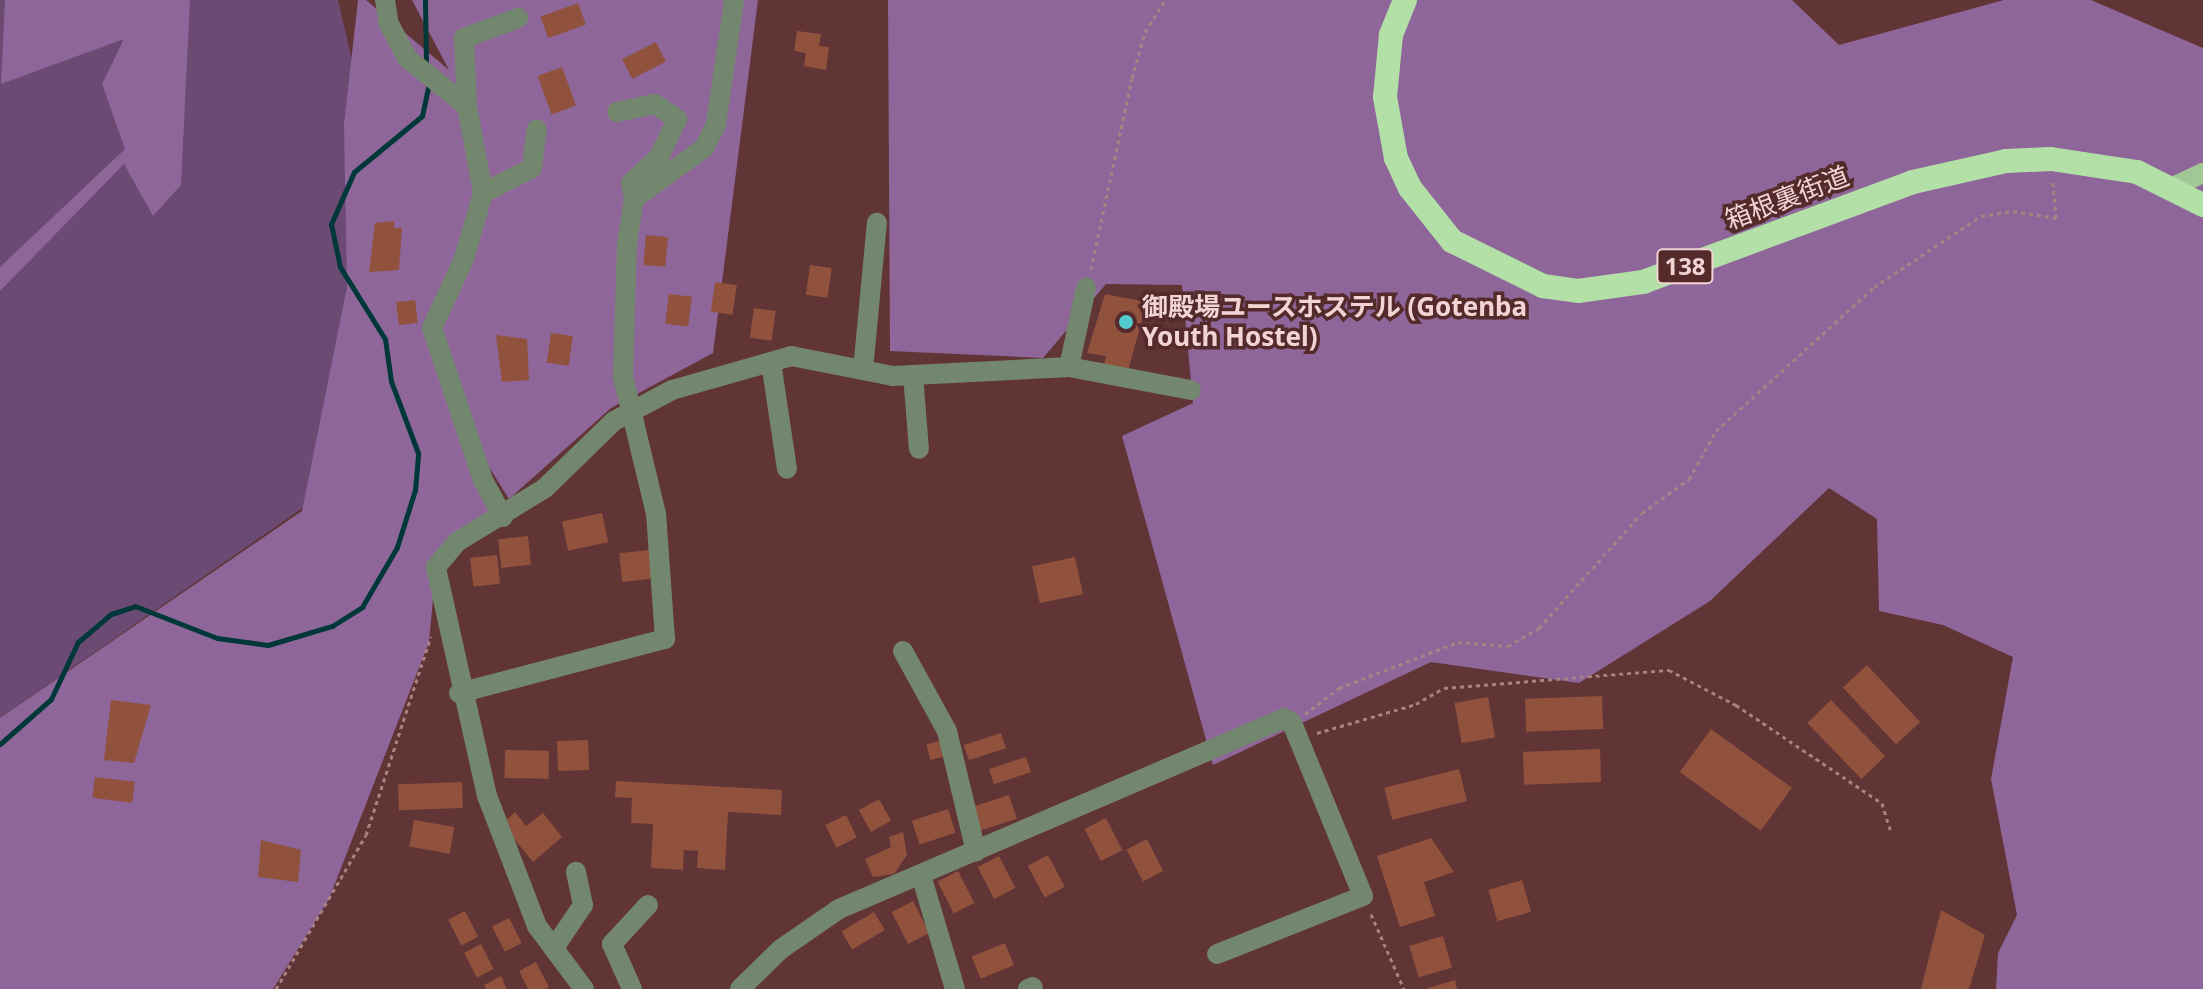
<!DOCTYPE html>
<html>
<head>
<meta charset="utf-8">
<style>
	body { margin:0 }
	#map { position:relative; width:2203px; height:989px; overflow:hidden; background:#613435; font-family:"Noto Sans","Noto Sans JP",sans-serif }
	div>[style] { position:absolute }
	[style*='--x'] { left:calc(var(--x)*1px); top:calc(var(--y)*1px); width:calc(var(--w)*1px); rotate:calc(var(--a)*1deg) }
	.green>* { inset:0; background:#6b4a74 }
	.forest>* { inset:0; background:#8f669a }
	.stream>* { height:5px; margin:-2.5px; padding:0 2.5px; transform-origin:2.5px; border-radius:2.5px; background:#00383a }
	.building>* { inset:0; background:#90513d; transform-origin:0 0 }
	.path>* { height:3px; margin-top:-1.5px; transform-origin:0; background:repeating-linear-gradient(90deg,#a88383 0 4px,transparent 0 8px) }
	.minor>* { height:20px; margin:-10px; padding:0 10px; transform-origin:10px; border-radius:10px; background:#73866e }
	.major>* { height:20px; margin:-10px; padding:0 10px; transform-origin:10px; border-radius:10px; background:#a2c797 }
	.highway>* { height:24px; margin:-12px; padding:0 12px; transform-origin:12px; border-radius:12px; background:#b3e0a7 }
	.dots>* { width:22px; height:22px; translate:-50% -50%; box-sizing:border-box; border:4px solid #552a2b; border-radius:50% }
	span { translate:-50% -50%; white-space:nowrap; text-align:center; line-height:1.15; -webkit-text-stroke:7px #552a2b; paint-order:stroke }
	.shield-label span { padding:2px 6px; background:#552a2b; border:2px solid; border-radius:6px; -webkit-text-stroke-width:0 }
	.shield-label { font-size:24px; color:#f1d4d3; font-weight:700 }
	.street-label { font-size:26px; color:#f1d4d3 }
	.poi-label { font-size:26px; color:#f1d4d3; font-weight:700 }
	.left { translate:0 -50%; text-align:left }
</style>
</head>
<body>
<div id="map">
	<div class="green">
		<div style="clip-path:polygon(0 0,338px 0,370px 138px,314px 500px,0 718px)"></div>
	</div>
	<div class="forest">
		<div style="clip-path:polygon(5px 0,190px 0,181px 185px,153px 216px,124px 164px,0 291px,0 267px,125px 149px,102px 84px,124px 39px,1px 84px)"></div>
		<div style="clip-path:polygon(358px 0,366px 0,449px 70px,412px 0,758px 0,713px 353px,611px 408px,509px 499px,469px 435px,498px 507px,436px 567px,429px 642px,329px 899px,273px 989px,0 989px,0 718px,302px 511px,347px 287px,344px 124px)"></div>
		<div style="clip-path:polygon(888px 0,1792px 0,1839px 45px,2004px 0,2091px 0,2203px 48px,2203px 989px,1996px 989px,1998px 953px,2017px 915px,1991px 779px,2013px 657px,1943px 625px,1879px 611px,1877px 519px,1829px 488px,1710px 601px,1579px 683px,1431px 662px,1213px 765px,1122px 436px,1193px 403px,1182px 285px,1106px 284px,1043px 358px,890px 351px)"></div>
	</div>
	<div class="stream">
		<div style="--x:425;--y:0;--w:67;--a:89.1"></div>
		<div style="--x:0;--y:744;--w:68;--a:-41.4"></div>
		<div style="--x:51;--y:699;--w:63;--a:-64.7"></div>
		<div style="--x:78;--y:642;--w:43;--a:-40.3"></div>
		<div style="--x:111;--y:614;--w:25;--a:-18"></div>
		<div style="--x:135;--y:606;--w:88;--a:21.3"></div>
		<div style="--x:217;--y:638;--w:51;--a:7.8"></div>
		<div style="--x:268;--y:645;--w:67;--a:-16.5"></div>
		<div style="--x:332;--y:626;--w:36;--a:-32"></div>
		<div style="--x:362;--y:607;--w:69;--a:-59.7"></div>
		<div style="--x:397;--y:547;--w:60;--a:-72.5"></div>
		<div style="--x:415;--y:490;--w:37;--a:-85"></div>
		<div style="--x:418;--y:453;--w:77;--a:-110.6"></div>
		<div style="--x:391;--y:381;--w:42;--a:-98.1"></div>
		<div style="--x:385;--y:339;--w:85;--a:-122"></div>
		<div style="--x:340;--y:267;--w:44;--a:-101.8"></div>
		<div style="--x:331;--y:224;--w:57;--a:-66.1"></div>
		<div style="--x:354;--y:172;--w:88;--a:-39.5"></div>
		<div style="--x:422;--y:116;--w:33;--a:-78"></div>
	</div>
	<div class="building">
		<div style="left:578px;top:3px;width:23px;height:40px;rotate:70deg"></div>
		<div style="clip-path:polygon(797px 31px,821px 34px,819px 46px,829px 47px,826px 70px,804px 66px,806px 53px,794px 51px)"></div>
		<div style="left:656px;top:42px;width:22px;height:38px;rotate:63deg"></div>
		<div style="left:562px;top:67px;width:41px;height:26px;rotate:70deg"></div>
		<div style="clip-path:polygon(394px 221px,394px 228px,402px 228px,399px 270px,369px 272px,375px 223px)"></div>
		<div style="left:646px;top:235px;width:22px;height:30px;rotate:5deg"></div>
		<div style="left:810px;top:265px;width:22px;height:30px;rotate:8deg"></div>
		<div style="left:715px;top:282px;width:22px;height:30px;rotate:8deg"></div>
		<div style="left:669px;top:294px;width:23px;height:30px;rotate:7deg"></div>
		<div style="clip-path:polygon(1105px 294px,1147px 302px,1128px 371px,1104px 366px,1106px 356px,1087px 353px)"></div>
		<div style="left:415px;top:300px;width:23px;height:19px;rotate:83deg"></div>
		<div style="left:754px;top:308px;width:22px;height:30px;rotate:8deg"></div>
		<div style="left:551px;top:333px;width:22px;height:30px;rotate:8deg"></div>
		<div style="clip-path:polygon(496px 335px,527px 339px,529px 380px,502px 382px)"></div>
		<div style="left:602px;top:513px;width:30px;height:41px;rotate:78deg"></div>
		<div style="left:528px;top:536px;width:29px;height:30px;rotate:84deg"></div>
		<div style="left:649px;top:550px;width:29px;height:30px;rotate:84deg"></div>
		<div style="left:497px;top:555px;width:29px;height:27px;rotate:84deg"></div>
		<div style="left:1075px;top:557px;width:38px;height:44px;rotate:78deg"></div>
		<div style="left:1867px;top:665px;width:78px;height:33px;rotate:47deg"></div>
		<div style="left:1602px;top:696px;width:33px;height:77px;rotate:88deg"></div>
		<div style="left:1488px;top:697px;width:41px;height:34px;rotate:80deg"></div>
		<div style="clip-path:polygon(111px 700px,151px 705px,134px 763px,104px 760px)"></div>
		<div style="left:1831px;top:700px;width:78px;height:33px;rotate:46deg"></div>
		<div style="left:1711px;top:729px;width:100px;height:53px;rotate:36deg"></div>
		<div style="left:1001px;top:733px;width:16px;height:39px;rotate:72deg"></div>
		<div style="left:588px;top:740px;width:30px;height:31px;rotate:88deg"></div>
		<div style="left:940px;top:741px;width:16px;height:14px;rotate:76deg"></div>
		<div style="left:1600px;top:749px;width:33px;height:77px;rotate:88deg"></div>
		<div style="left:505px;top:750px;width:44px;height:28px;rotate:1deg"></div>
		<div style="left:1026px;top:757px;width:16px;height:39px;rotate:72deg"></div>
		<div style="left:1459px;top:769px;width:33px;height:77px;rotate:76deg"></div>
		<div style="left:95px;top:777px;width:40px;height:21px;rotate:7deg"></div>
		<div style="clip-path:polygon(616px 781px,782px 790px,781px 815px,728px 812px,725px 870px,697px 868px,698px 851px,684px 850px,683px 870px,651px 868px,653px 824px,631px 823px,632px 798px,615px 797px)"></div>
		<div style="left:462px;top:782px;width:26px;height:64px;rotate:88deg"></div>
		<div style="left:1009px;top:795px;width:25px;height:38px;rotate:72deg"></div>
		<div style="left:879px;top:799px;width:25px;height:23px;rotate:61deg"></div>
		<div style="left:948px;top:809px;width:25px;height:38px;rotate:72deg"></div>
		<div style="clip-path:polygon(515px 812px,526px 826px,543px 813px,562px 837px,533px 862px,502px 824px)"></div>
		<div style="left:846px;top:815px;width:25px;height:23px;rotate:64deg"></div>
		<div style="left:1106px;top:818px;width:36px;height:24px;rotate:63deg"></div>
		<div style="left:414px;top:820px;width:41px;height:27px;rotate:10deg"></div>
		<div style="clip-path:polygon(903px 832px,907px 855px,894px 874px,873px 877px,865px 859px,891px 847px,889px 837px)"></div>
		<div style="clip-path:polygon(1431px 838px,1454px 872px,1424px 882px,1435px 916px,1400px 927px,1377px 856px)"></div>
		<div style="left:1147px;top:839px;width:36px;height:23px;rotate:63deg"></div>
		<div style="clip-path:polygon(261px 840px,301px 850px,298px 882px,258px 877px)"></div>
		<div style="left:1048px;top:855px;width:36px;height:23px;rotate:62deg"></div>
		<div style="left:999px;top:856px;width:36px;height:24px;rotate:63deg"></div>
		<div style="left:958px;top:871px;width:36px;height:23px;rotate:63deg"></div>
		<div style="left:1522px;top:880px;width:33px;height:35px;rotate:74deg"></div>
		<div style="left:913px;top:901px;width:36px;height:24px;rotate:63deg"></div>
		<div style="clip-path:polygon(1941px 910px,1985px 935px,1969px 989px,1921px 989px)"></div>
		<div style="left:465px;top:911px;width:29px;height:19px;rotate:63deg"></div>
		<div style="left:874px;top:912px;width:21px;height:38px;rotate:59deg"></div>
		<div style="left:509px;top:918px;width:28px;height:19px;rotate:63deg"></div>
		<div style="left:1443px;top:936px;width:33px;height:35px;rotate:74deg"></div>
		<div style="left:1005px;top:943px;width:24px;height:36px;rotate:68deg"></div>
		<div style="left:481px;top:944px;width:28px;height:19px;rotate:63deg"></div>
		<div style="clip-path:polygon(536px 962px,549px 987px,546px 989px,528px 989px,519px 971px)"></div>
		<div style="clip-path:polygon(501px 976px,507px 989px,486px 989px,484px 985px)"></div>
		<div style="clip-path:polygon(1455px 980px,1457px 989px,1428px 989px,1428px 988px)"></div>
	</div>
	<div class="path">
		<div style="--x:1091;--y:269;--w:195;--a:-77.9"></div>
		<div style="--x:1132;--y:78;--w:48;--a:-74.2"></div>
		<div style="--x:1145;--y:32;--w:38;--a:-58"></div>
		<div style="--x:1305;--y:714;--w:43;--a:-37.4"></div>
		<div style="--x:1339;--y:688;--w:128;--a:-21.1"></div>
		<div style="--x:1458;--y:642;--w:50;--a:4.6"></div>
		<div style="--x:1508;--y:646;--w:36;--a:-30"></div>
		<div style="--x:1539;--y:628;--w:154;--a:-48.2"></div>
		<div style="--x:1642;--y:513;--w:58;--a:-35.9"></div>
		<div style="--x:1689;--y:479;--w:55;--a:-60.6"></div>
		<div style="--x:1716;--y:431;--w:214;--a:-42.3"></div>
		<div style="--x:1874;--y:287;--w:128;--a:-33.6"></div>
		<div style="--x:1981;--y:216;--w:32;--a:-9"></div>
		<div style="--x:2013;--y:211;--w:44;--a:9.2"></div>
		<div style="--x:2056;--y:218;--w:38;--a:-95"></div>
		<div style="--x:1317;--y:733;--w:103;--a:-16.3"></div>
		<div style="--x:1416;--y:704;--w:32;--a:-30"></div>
		<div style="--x:1444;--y:688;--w:226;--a:-4.6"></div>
		<div style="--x:1669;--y:670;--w:76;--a:27.6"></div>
		<div style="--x:1736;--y:705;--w:176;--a:33.9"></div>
		<div style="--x:1882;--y:803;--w:31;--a:73"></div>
		<div style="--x:1371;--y:914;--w:82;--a:66.3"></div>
		<div style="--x:276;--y:989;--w:178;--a:-59.7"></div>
		<div style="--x:366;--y:835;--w:209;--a:-71.9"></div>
	</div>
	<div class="minor">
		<div style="--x:385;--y:0;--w:24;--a:81"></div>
		<div style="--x:389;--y:24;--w:38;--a:62"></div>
		<div style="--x:407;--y:58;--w:77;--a:38.7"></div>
		<div style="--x:617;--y:112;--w:39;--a:-12"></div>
		<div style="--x:655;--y:104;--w:27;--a:34"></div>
		<div style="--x:677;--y:119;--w:42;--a:115.3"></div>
		<div style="--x:659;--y:157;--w:38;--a:137"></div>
		<div style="--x:631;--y:183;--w:16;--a:79"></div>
		<div style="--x:483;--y:193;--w:55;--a:-27"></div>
		<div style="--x:532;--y:168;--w:39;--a:-83"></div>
		<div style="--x:771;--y:362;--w:108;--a:81.5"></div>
		<div style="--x:1069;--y:367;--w:124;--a:10.7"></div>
		<div style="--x:863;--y:370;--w:148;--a:-84.6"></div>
		<div style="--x:913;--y:375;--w:74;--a:85.4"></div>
		<div style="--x:503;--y:517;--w:42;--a:-118.4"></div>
		<div style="--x:483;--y:480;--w:160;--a:-108.5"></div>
		<div style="--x:432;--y:328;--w:76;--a:-65.1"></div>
		<div style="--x:464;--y:259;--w:69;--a:-73.9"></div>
		<div style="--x:483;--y:193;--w:88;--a:-100.4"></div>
		<div style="--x:467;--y:106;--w:68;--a:-92.5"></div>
		<div style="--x:464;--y:38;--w:58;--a:-20.3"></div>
		<div style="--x:903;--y:651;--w:91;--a:61.2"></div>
		<div style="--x:947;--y:731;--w:124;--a:76.5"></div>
		<div style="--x:459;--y:693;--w:213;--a:-14.7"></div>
		<div style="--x:665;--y:639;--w:125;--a:-94.1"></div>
		<div style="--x:656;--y:514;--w:141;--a:-103.5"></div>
		<div style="--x:623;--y:377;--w:134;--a:-88.3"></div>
		<div style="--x:627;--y:243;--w:45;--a:-81"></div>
		<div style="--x:634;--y:199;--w:87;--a:-36.1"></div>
		<div style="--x:704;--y:148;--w:27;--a:-63"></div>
		<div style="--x:716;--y:124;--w:125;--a:-81.7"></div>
		<div style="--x:921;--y:875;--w:119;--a:73.4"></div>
		<div style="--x:554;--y:948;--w:52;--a:-56"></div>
		<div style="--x:583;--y:905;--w:34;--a:-102"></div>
		<div style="--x:584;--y:989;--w:79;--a:-126.7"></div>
		<div style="--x:537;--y:926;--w:139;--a:-111"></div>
		<div style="--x:487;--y:796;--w:235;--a:-102.6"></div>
		<div style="--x:436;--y:567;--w:33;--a:-50"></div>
		<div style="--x:457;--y:542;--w:103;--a:-31.5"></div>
		<div style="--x:545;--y:488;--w:96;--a:-44.2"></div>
		<div style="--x:614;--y:421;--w:66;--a:-28.1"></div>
		<div style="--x:672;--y:390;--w:124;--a:-15.9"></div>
		<div style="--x:791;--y:356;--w:104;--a:11.1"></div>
		<div style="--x:893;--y:376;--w:176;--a:-2.9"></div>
		<div style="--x:1069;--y:367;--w:81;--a:-77.9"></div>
		<div style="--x:632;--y:989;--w:49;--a:-114"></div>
		<div style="--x:612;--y:944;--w:53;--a:-47.3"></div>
		<div style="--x:740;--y:989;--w:57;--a:-44.3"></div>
		<div style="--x:781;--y:949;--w:70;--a:-34.6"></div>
		<div style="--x:839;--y:909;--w:484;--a:-23.2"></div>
		<div style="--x:1284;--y:718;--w:9;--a:32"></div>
		<div style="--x:1292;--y:723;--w:187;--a:67.7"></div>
		<div style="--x:1363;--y:896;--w:157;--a:158.3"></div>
		<div style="--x:1028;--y:989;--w:5;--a:-22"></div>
	</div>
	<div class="major">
		<div style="--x:2175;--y:186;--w:31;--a:-25"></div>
	</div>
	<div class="highway">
		<div style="--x:1405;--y:0;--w:38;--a:112"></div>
		<div style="--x:1391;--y:35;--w:62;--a:95.5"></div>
		<div style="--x:1385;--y:97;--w:62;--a:79.8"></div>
		<div style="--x:1396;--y:158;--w:33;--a:65"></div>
		<div style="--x:1410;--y:188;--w:68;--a:51.6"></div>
		<div style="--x:1452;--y:241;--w:102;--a:26.3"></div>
		<div style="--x:1543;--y:286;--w:35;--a:8"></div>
		<div style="--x:1578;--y:291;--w:66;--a:-7.9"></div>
		<div style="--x:1643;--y:282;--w:288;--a:-20.3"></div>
		<div style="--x:1913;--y:182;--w:95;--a:-12.7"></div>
		<div style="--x:2006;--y:161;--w:45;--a:-2.5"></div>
		<div style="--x:2051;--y:159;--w:87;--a:8.6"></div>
		<div style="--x:2137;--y:172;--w:74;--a:26.6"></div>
	</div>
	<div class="dots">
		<div style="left:1126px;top:322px;background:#51ccd1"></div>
	</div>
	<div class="shield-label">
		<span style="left:1685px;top:266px">138</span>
	</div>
	<div class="street-label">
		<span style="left:1787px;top:198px;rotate:-21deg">箱根裏街道</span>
	</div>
	<div class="poi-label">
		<span class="left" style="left:1142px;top:322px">御殿場ユースホステル (Gotenba<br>Youth Hostel)</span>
	</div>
</div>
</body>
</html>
